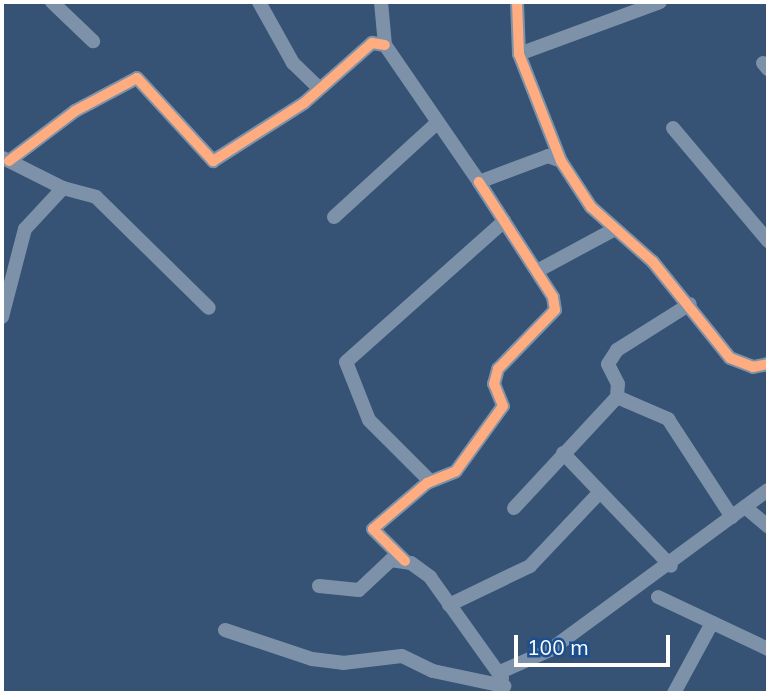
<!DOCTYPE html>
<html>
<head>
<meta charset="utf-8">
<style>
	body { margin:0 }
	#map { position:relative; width:770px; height:695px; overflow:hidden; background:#365274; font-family:Mulish,sans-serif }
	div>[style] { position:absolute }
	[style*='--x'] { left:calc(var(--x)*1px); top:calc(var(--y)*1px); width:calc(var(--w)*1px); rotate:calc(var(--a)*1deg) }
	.minor>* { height:14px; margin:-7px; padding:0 7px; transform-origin:7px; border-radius:7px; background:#7d92a8 }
	.cycleway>* { height:10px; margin:-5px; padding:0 5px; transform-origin:5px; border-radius:5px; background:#ffac80 }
	span { translate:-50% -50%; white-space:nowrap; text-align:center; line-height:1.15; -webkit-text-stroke:5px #1b4f8f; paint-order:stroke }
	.frame { position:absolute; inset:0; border:4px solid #fff; pointer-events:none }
	.scale { position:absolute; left:514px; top:635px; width:156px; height:32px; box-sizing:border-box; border:4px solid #fff; border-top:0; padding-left:9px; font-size:21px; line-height:24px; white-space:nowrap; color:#fff; -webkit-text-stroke:5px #1b4f8f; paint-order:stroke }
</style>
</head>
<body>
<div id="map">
	<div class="minor">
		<div style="--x:52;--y:2;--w:57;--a:43.6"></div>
		<div style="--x:259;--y:2;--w:70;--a:60.9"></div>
		<div style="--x:293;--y:63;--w:36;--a:44"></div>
		<div style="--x:381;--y:2;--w:43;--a:84.7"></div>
		<div style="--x:385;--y:45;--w:166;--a:55.5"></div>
		<div style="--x:479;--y:182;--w:74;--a:-20.6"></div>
		<div style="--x:548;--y:156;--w:14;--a:21"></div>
		<div style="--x:517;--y:2;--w:52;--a:87.8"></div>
		<div style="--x:519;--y:54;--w:115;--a:68.6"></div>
		<div style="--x:561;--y:161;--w:55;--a:56.9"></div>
		<div style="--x:591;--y:207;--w:83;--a:41.6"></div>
		<div style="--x:653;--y:262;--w:123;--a:51.3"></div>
		<div style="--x:730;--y:358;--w:25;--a:21"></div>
		<div style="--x:753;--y:367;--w:15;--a:-11"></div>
		<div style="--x:519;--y:54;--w:150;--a:-20.2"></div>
		<div style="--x:763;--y:63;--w:8;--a:50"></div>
		<div style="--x:673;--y:128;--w:148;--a:49.9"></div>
		<div style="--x:3;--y:158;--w:67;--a:26.6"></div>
		<div style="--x:63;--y:188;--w:34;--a:15"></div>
		<div style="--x:96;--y:197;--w:158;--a:44.5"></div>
		<div style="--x:9;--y:161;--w:83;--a:-37.1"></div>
		<div style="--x:75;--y:111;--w:70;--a:-28"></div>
		<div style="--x:137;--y:78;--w:113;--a:47.5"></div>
		<div style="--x:213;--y:161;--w:108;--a:-32.5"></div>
		<div style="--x:304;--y:103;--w:91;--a:-41.4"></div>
		<div style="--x:372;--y:43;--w:13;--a:9"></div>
		<div style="--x:334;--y:217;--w:138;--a:-42.4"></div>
		<div style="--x:537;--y:271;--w:86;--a:-28.3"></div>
		<div style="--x:2;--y:317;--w:91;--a:-75.4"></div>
		<div style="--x:25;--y:229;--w:56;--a:-47.2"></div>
		<div style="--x:617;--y:397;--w:56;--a:23.3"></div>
		<div style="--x:668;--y:419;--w:117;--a:56.9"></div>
		<div style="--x:563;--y:453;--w:156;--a:46.3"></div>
		<div style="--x:430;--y:481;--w:86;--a:-135"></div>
		<div style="--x:369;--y:420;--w:62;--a:-111.6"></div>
		<div style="--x:346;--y:362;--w:212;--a:-41.7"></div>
		<div style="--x:745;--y:507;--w:30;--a:40"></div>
		<div style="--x:514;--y:508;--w:151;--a:-47.1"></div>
		<div style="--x:617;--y:397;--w:13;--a:-86"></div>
		<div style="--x:618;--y:384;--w:22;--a:-117"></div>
		<div style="--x:608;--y:364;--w:17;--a:-57"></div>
		<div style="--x:617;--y:350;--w:86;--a:-32.2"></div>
		<div style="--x:405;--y:561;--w:45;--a:-135"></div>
		<div style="--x:373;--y:529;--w:71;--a:-40.4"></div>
		<div style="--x:427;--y:483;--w:31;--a:-22"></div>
		<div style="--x:456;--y:471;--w:80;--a:-54.1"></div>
		<div style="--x:503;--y:406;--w:24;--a:-112"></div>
		<div style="--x:494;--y:384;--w:16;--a:-75"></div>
		<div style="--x:498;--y:369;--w:82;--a:-46"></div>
		<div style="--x:555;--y:310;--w:13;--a:-99"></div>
		<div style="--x:553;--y:297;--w:137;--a:-122.8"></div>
		<div style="--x:319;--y:586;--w:40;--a:5.7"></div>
		<div style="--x:359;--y:590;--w:44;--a:-43.2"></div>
		<div style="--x:391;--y:560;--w:20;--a:9"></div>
		<div style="--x:411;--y:563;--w:24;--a:36"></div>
		<div style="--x:430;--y:577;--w:124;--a:54.5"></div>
		<div style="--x:658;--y:597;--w:122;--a:25.3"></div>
		<div style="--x:449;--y:605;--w:90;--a:-25.7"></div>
		<div style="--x:530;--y:566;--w:100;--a:-46.6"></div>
		<div style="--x:225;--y:630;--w:92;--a:18.4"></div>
		<div style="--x:312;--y:659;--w:31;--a:7"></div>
		<div style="--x:343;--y:663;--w:59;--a:-6.8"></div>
		<div style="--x:402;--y:656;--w:34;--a:26"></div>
		<div style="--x:433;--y:671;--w:73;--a:11.9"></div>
		<div style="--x:500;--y:672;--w:55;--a:-23.7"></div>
		<div style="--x:550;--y:650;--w:270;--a:-36.3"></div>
		<div style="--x:674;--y:693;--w:80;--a:-61.5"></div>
	</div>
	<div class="cycleway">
		<div style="--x:517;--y:2;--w:52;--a:87.8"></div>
		<div style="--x:519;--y:54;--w:115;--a:68.6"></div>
		<div style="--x:561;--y:161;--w:55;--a:56.9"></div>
		<div style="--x:591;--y:207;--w:83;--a:41.6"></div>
		<div style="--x:653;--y:262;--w:123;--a:51.3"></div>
		<div style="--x:730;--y:358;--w:25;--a:21"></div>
		<div style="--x:753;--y:367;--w:15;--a:-11"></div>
		<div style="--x:9;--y:161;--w:83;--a:-37.1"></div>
		<div style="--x:75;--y:111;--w:70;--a:-28"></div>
		<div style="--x:137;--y:78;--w:113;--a:47.5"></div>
		<div style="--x:213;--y:161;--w:108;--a:-32.5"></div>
		<div style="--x:304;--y:103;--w:91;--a:-41.4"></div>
		<div style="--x:372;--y:43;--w:13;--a:9"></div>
		<div style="--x:405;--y:561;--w:45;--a:-135"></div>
		<div style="--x:373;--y:529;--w:71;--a:-40.4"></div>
		<div style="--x:427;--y:483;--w:31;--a:-22"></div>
		<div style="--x:456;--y:471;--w:80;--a:-54.1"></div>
		<div style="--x:503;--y:406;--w:24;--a:-112"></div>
		<div style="--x:494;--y:384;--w:16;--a:-75"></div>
		<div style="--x:498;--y:369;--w:82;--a:-46"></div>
		<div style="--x:555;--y:310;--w:13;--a:-99"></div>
		<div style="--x:553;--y:297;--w:137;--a:-122.8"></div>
	</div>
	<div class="frame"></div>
	<div class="scale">100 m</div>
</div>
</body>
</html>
